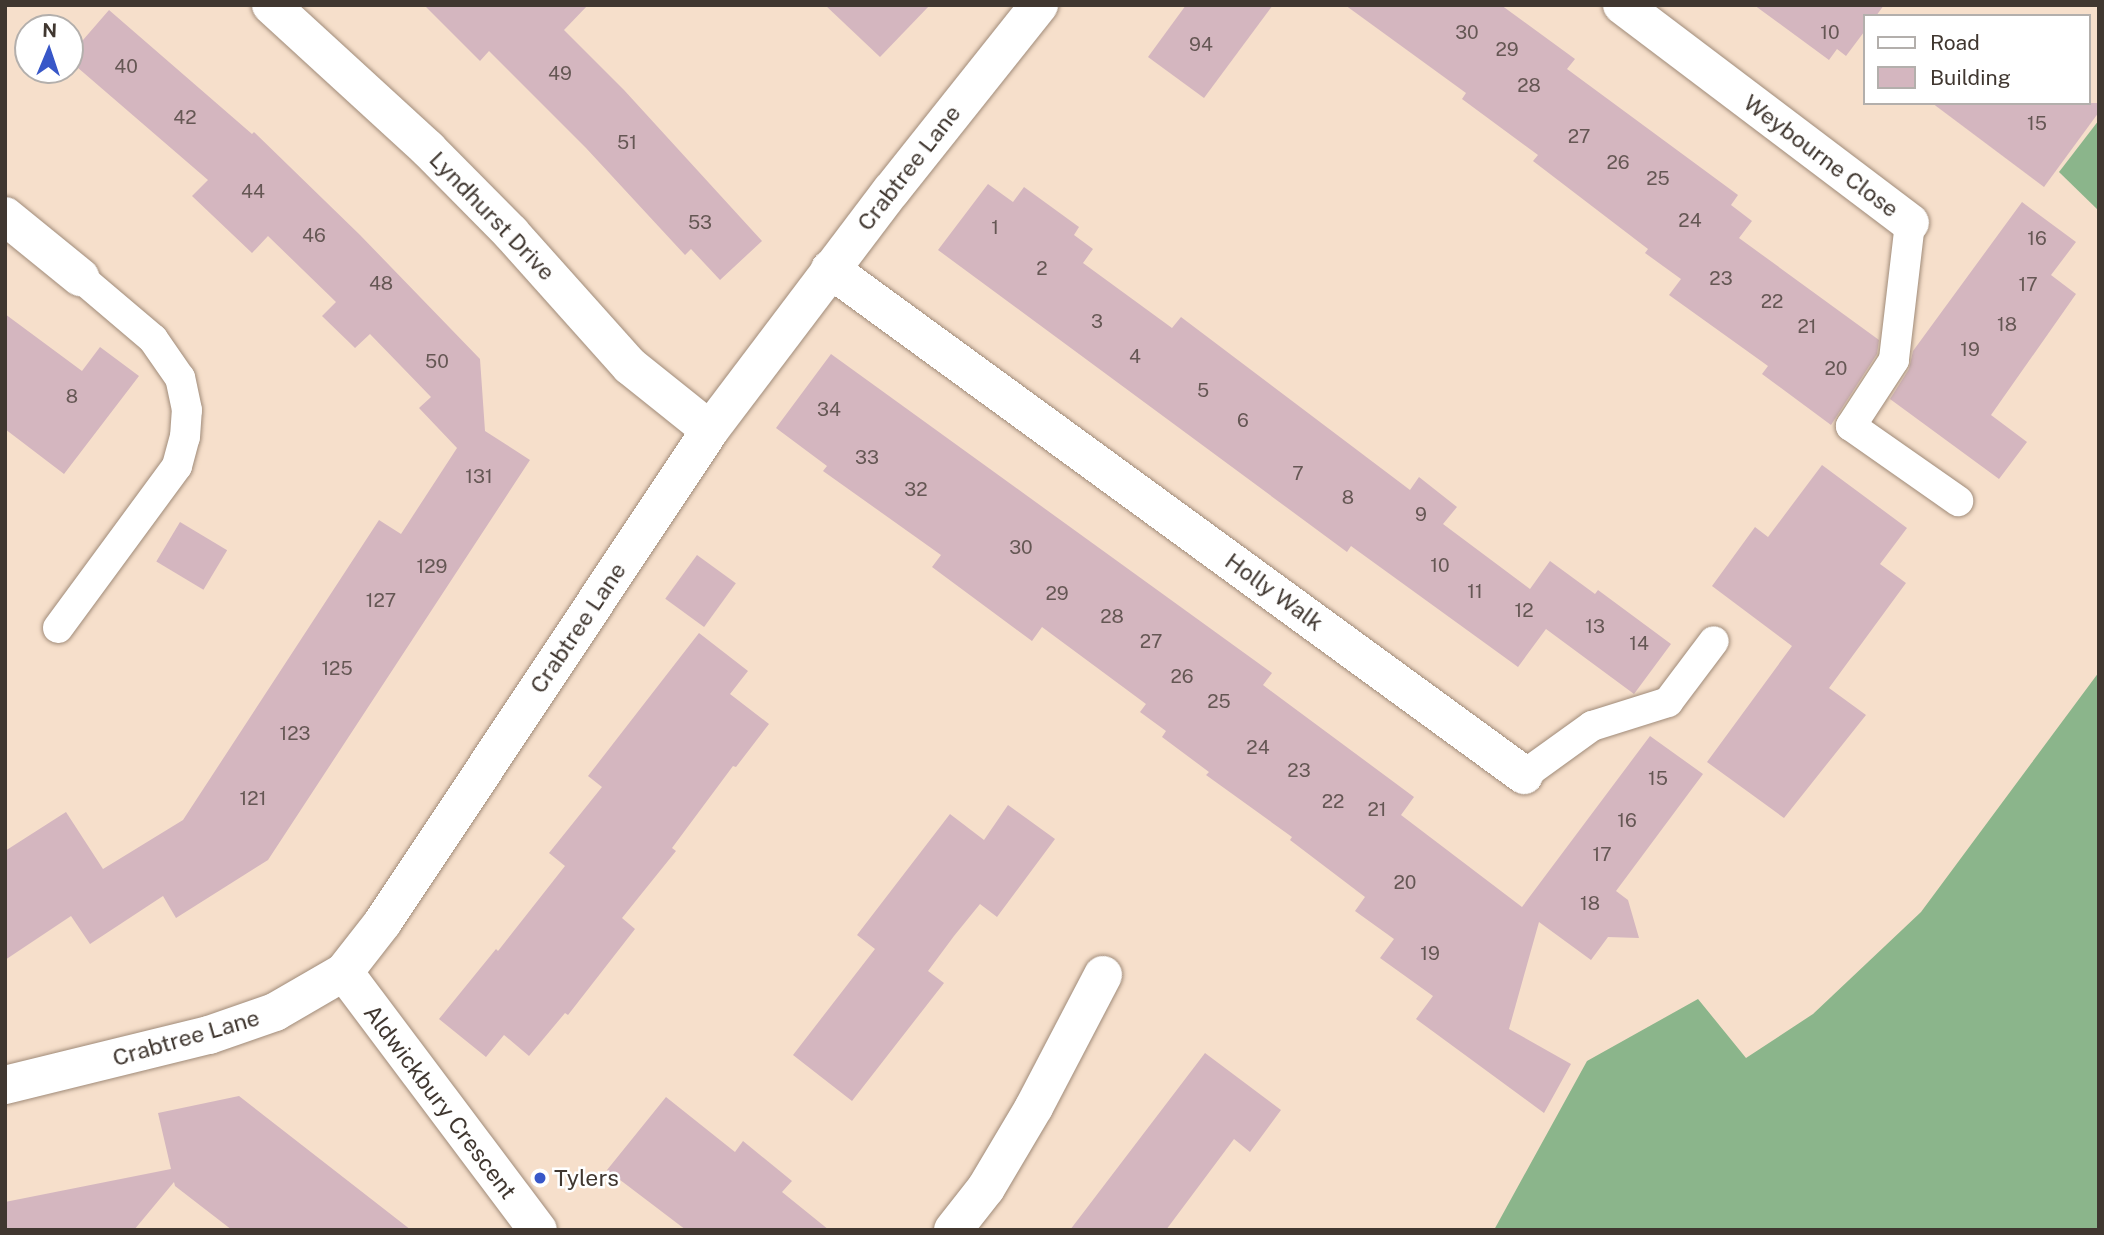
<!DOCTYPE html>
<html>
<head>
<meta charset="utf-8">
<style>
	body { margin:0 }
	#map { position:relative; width:2104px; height:1235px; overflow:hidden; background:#f6dfcb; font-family:"Public Sans",sans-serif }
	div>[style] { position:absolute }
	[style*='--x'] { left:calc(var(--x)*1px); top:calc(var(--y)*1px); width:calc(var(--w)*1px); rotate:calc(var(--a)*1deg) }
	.forest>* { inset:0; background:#8bb58b }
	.building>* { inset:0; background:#d4b6bf; transform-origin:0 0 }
	.roads { filter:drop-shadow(0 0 2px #a08b79) drop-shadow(0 0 2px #a08b79) }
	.service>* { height:30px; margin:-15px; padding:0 15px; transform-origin:15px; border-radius:15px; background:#fff }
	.minor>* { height:38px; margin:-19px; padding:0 19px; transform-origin:19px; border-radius:19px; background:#fff }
	.dots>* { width:19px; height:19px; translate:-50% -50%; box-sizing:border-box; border:4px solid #fff; border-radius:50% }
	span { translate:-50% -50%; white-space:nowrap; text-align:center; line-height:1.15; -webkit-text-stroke:5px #fff; paint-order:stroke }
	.number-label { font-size:19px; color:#655754 }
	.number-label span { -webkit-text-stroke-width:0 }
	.street-label { font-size:23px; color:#403730 }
	.poi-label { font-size:23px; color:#403730 }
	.left { translate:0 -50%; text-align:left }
	.frame { position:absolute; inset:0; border:7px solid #403730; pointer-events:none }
	.legend { position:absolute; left:1863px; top:14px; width:228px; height:91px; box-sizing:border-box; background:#fff; border:2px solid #b3afac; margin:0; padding:9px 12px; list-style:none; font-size:21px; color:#403730 }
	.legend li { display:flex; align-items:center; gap:14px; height:35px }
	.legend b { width:35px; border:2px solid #b3afac }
	.north { position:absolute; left:14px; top:14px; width:70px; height:70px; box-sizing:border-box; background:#fff; border:2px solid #b3afac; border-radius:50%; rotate:2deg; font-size:19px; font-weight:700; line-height:28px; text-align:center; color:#403730 }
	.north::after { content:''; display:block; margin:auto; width:24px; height:32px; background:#3857c8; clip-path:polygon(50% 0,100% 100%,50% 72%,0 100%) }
</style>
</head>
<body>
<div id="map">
	<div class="forest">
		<div style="clip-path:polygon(2099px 120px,2099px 211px,2059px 172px)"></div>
		<div style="clip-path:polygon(2099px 672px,2099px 1230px,1494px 1230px,1587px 1061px,1698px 999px,1746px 1058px,1813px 1014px,1921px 912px)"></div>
	</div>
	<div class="building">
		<div style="clip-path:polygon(424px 5px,588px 5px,564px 30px,624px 90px,762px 241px,720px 280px,691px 249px,685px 255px,586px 148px,489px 51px,480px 61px)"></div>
		<div style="clip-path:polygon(825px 5px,930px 5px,880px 57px)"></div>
		<div style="clip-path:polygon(1186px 5px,1273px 5px,1204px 98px,1148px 57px)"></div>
		<div style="clip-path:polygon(1345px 5px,1501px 5px,1575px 59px,1567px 69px,1738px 195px,1731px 205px,1752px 221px,1739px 238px,1879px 340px,1877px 354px,1831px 425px,1762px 374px,1768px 366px,1669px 295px,1681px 279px,1645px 253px,1648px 249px,1533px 161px,1538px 155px,1462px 99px,1466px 93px)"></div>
		<div style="clip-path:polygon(1754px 5px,1884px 5px,1876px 16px,1864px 16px,1864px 32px,1846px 56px,1837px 49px,1829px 60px)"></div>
		<div style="clip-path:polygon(109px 10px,252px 134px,254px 132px,360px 235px,480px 359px,485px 431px,530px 460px,268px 860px,176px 918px,163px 896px,90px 944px,71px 916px,5px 960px,5px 851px,66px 812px,103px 869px,183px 820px,379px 520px,401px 534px,457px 448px,419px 408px,431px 397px,370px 334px,355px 348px,322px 316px,336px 302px,268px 236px,252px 253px,192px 196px,208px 180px,70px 61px,70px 55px)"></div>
		<div style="clip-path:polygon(1932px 103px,2099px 103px,2099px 112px,2044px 187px)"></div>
		<div style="clip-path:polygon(988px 184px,1013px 202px,1024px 187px,1079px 227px,1074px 235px,1093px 249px,1083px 263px,1172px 328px,1181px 317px,1410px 490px,1419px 477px,1457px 507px,1443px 524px,1530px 589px,1550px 561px,1595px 594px,1598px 590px,1671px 644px,1634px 694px,1546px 629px,1518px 667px,1351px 546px,1347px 552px,938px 250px)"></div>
		<div style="clip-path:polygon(2022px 202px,2076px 242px,2051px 275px,2076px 294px,1991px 415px,2027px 442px,1999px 479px,1890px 399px,1909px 369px,1913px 351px)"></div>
		<div style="clip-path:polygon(5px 314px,82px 371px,100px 347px,139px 376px,64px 474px,5px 429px)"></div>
		<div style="clip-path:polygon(831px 354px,1272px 673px,1263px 685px,1414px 797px,1401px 815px,1522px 907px,1650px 736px,1703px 774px,1616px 891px,1628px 900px,1639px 938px,1608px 937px,1591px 960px,1539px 922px,1509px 1029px,1571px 1064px,1544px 1113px,1416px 1019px,1433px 996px,1380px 958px,1394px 939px,1355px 911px,1365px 897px,1290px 840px,1292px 837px,1206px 775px,1209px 772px,1162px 737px,1166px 731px,1140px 712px,1146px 704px,1042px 627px,1032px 641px,932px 567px,941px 555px,823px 471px,827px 466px,776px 428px)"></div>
		<div style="clip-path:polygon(1822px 465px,1907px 528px,1880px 564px,1906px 583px,1829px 688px,1866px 715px,1784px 818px,1707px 762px,1792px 646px,1712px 586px,1755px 527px,1768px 537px)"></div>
		<div style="left:180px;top:522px;width:55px;height:46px;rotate:31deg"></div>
		<div style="left:697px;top:555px;width:48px;height:54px;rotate:36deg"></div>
		<div style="clip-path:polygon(699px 633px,748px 671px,730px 694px,769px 724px,736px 767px,733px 766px,672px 848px,676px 851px,622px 918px,635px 929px,568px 1015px,565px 1013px,529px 1056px,504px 1035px,486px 1057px,439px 1019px,496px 949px,498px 951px,565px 866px,549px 853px,602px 787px,588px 776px)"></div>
		<div style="clip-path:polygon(1008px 805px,1055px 839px,997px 917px,980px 904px,954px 936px,928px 971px,944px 983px,852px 1101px,793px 1055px,875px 949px,857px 935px,950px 814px,984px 840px)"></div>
		<div style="clip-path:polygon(1205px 1053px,1281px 1110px,1250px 1152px,1234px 1139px,1166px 1230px,1070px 1230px)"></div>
		<div style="clip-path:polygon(239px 1096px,411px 1230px,232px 1230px,175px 1186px,174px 1182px,134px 1230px,5px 1230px,5px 1202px,171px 1169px,158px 1113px)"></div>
		<div style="clip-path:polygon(666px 1097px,735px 1152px,743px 1141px,792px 1181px,782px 1192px,829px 1230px,686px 1230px,607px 1170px)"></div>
	</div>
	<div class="roads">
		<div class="service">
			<div style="--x:1910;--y:223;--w:138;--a:96.7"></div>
			<div style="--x:1894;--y:360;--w:79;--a:123.1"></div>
			<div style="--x:1851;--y:426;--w:131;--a:35"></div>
			<div style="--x:58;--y:628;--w:201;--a:-53.7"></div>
			<div style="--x:177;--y:466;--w:30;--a:-75"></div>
			<div style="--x:185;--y:437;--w:27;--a:-86"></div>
			<div style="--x:187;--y:410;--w:33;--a:-102"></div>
			<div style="--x:180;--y:378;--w:47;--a:-124.7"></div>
			<div style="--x:153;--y:339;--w:96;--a:-139.7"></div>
			<div style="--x:1524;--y:775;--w:84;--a:-35.8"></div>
			<div style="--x:1592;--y:726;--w:80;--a:-17.5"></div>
			<div style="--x:1668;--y:702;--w:76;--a:-53"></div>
		</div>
		<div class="minor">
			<div style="--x:271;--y:5;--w:213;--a:42.5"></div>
			<div style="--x:428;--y:149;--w:118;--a:45.3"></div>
			<div style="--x:511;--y:233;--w:178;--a:48.2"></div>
			<div style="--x:630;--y:366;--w:102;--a:38.7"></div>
			<div style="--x:1622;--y:5;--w:361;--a:37.1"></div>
			<div style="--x:5;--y:216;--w:97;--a:39.1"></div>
			<div style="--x:830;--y:269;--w:859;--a:36.1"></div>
			<div style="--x:344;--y:972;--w:323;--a:53.1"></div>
			<div style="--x:5;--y:1085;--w:210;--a:-13.8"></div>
			<div style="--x:209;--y:1035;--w:70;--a:-19.2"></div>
			<div style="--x:275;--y:1012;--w:80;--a:-30.1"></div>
			<div style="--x:344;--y:972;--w:63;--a:-52"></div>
			<div style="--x:383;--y:922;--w:591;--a:-56.39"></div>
			<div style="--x:710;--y:430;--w:300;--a:-52.9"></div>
			<div style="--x:891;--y:191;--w:238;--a:-51.5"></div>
			<div style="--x:953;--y:1230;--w:53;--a:-51.8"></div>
			<div style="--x:986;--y:1188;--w:94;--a:-59.3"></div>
			<div style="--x:1034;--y:1107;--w:149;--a:-62.4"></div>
		</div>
	</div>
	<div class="dots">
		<div style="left:540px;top:1178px;background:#3857c8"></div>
	</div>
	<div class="number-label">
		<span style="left:1467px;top:33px">30</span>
		<span style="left:1830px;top:33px">10</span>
		<span style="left:1201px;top:45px">94</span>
		<span style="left:1507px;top:50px">29</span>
		<span style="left:126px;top:67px">40</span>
		<span style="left:560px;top:74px">49</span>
		<span style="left:1529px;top:86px">28</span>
		<span style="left:185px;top:118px">42</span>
		<span style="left:2037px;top:124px">15</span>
		<span style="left:1579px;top:137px">27</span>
		<span style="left:627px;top:143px">51</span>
		<span style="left:1618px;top:163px">26</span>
		<span style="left:1658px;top:179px">25</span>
		<span style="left:253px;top:192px">44</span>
		<span style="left:1690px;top:221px">24</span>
		<span style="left:700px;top:223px">53</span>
		<span style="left:995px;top:228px">1</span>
		<span style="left:314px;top:236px">46</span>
		<span style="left:2037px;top:239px">16</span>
		<span style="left:1042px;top:269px">2</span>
		<span style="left:1721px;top:279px">23</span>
		<span style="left:381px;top:284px">48</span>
		<span style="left:2028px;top:285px">17</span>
		<span style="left:1772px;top:302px">22</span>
		<span style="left:1097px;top:322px">3</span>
		<span style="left:2007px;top:325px">18</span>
		<span style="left:1807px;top:327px">21</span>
		<span style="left:1970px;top:350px">19</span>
		<span style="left:1135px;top:357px">4</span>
		<span style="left:437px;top:362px">50</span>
		<span style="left:1836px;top:369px">20</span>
		<span style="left:1203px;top:391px">5</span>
		<span style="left:72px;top:397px">8</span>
		<span style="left:829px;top:410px">34</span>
		<span style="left:1243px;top:421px">6</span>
		<span style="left:867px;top:458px">33</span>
		<span style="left:1298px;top:474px">7</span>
		<span style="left:479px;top:477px">131</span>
		<span style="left:916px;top:490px">32</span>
		<span style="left:1348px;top:498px">8</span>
		<span style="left:1421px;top:515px">9</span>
		<span style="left:1021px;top:548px">30</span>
		<span style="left:1440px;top:566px">10</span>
		<span style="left:432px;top:567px">129</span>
		<span style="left:1475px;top:592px">11</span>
		<span style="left:1057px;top:594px">29</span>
		<span style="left:381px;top:601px">127</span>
		<span style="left:1524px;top:611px">12</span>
		<span style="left:1112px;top:617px">28</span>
		<span style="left:1595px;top:627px">13</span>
		<span style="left:1151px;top:642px">27</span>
		<span style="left:1639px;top:644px">14</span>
		<span style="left:337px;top:669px">125</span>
		<span style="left:1182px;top:677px">26</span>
		<span style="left:1219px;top:702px">25</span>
		<span style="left:295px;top:734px">123</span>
		<span style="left:1258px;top:748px">24</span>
		<span style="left:1299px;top:771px">23</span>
		<span style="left:1658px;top:779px">15</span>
		<span style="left:253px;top:799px">121</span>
		<span style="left:1333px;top:802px">22</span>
		<span style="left:1377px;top:810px">21</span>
		<span style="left:1627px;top:821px">16</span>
		<span style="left:1602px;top:855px">17</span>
		<span style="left:1405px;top:883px">20</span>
		<span style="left:1590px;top:904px">18</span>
		<span style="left:1430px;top:954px">19</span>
	</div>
	<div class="street-label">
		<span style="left:1821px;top:156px;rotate:37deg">Weybourne Close</span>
		<span style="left:909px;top:168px;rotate:-52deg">Crabtree Lane</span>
		<span style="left:492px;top:216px;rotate:46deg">Lyndhurst Drive</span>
		<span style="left:1274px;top:592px;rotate:36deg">Holly Walk</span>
		<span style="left:578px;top:628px;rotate:-56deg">Crabtree Lane</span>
		<span style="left:186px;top:1038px;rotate:-16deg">Crabtree Lane</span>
		<span style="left:440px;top:1102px;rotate:53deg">Aldwickbury Crescent</span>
	</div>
	<div class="poi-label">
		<span class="left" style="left:554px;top:1178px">Tylers</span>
	</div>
	<div class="frame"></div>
	<ul class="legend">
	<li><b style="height:9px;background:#fff"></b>Road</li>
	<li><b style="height:19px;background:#d4b6bf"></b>Building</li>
	</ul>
	<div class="north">N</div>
</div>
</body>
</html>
